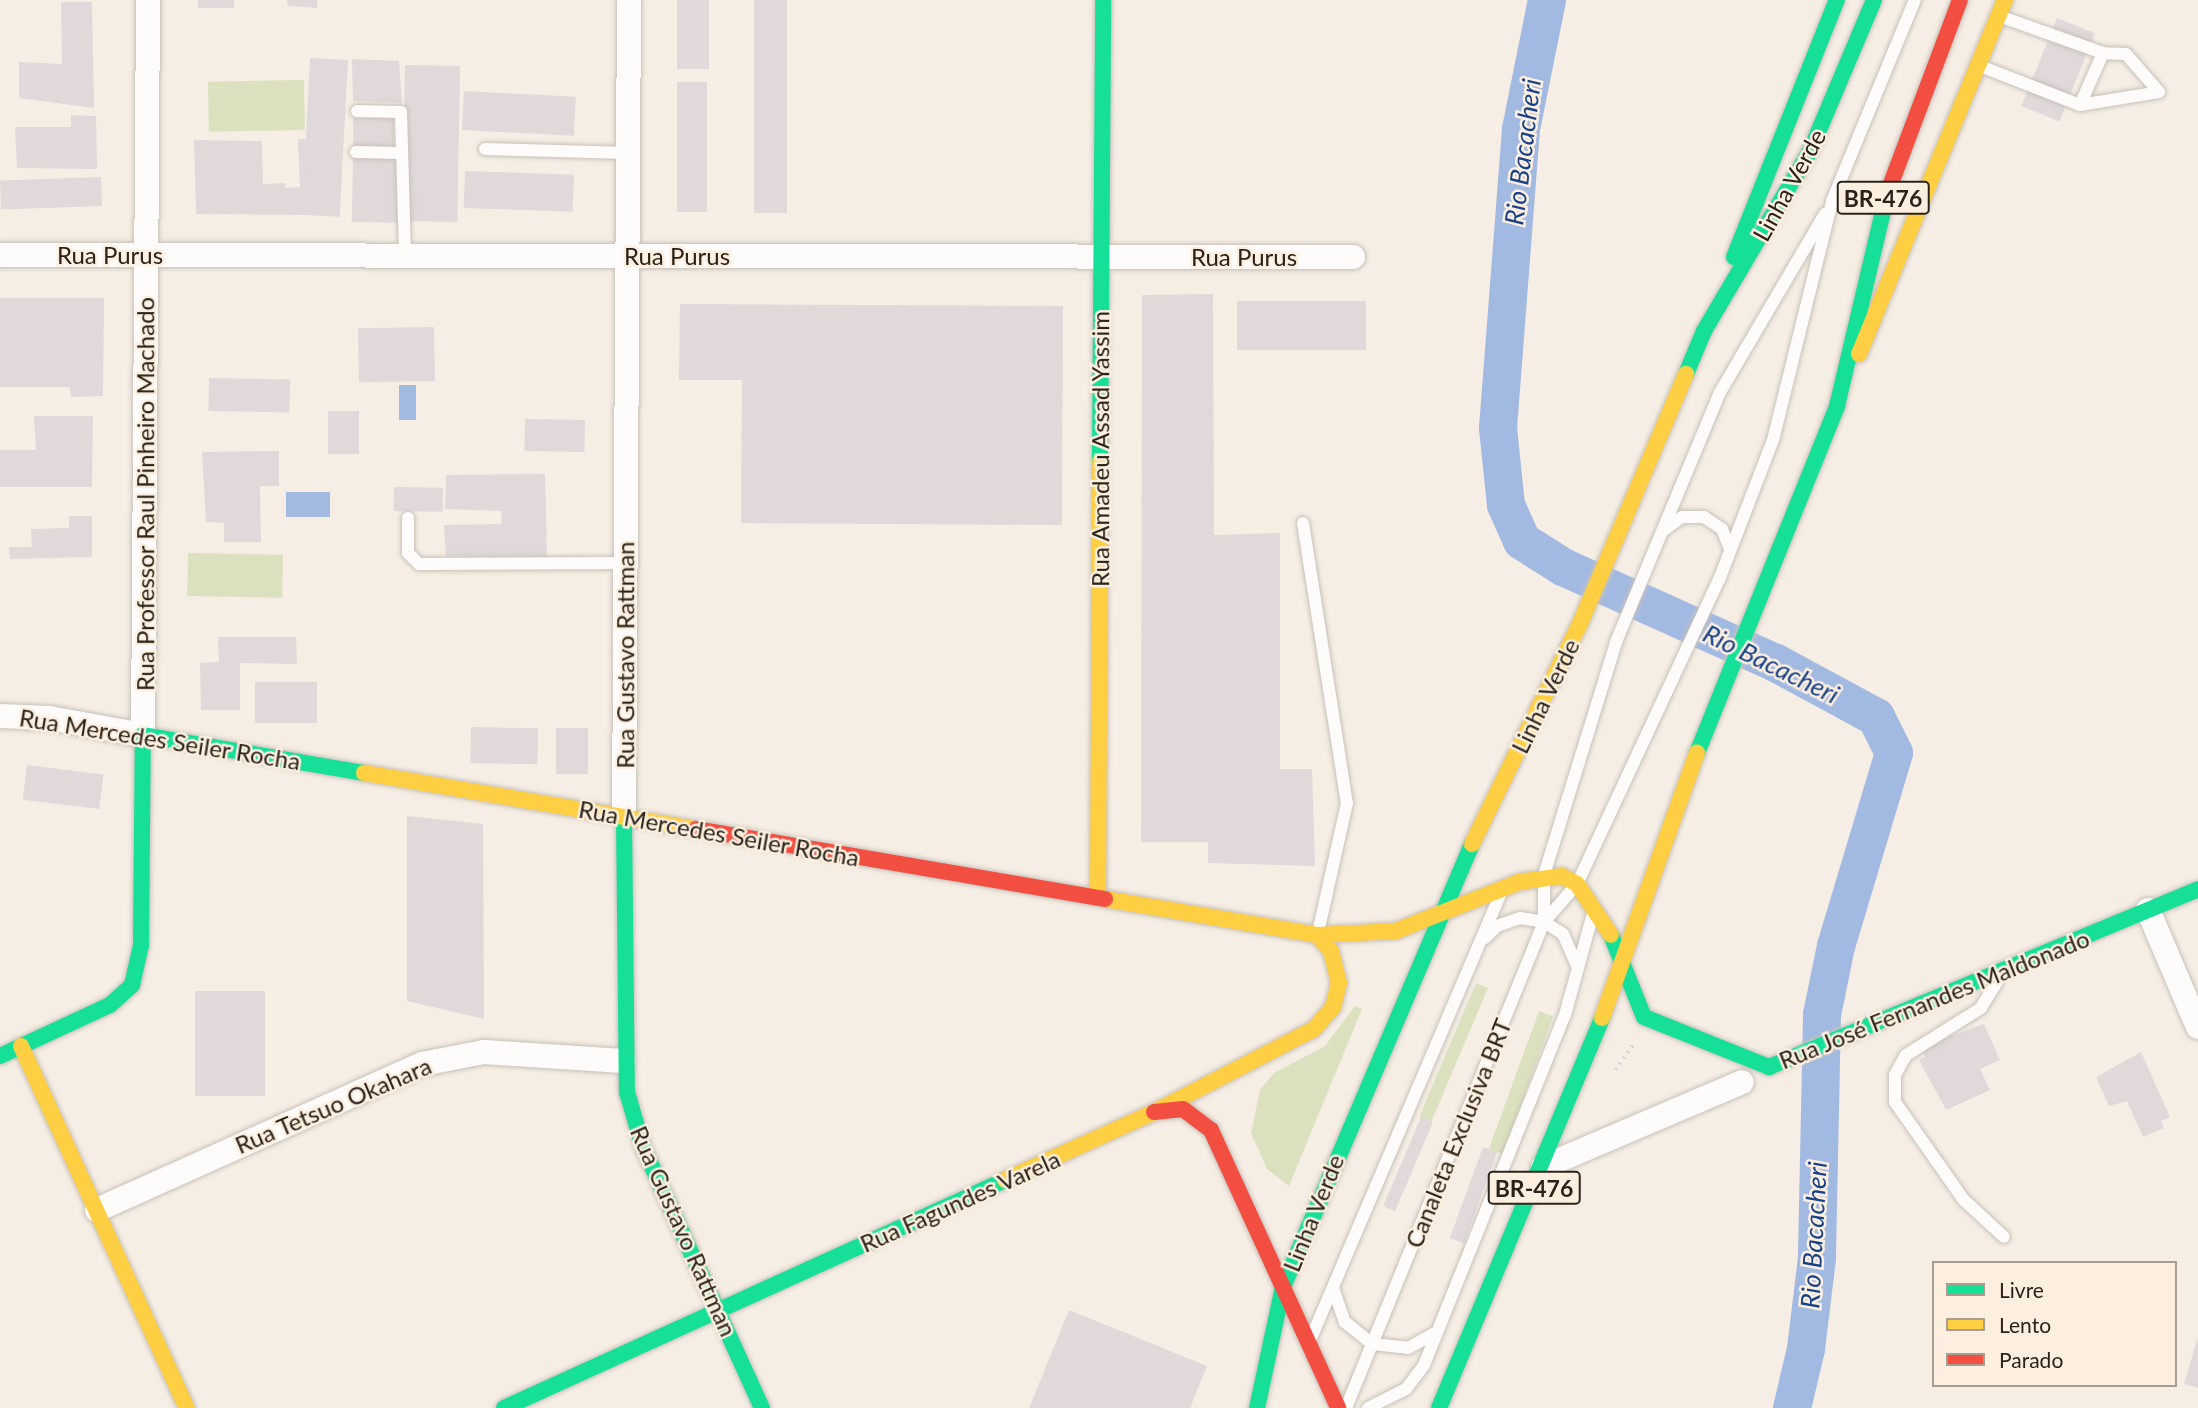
<!DOCTYPE html>
<html>
<head>
<meta charset="utf-8">
<style>
	body { margin:0 }
	#map { position:relative; width:2198px; height:1408px; overflow:hidden; background:#f6eee5; font-family:Lato,sans-serif }
	div>[style] { position:absolute }
	[style*='--x'] { left:calc(var(--x)*1px); top:calc(var(--y)*1px); width:calc(var(--w)*1px); rotate:calc(var(--a)*1deg) }
	.green>* { inset:0; background:#dbe0bf; transform-origin:0 0 }
	.water>* { inset:0; background:#a2bae2; transform-origin:0 0 }
	.river>* { height:38px; margin:-19px; padding:0 19px; transform-origin:19px; border-radius:19px; background:#a2bae2 }
	.building>* { inset:0; background:#e0d8d9; transform-origin:0 0 }
	.path>* { height:3.5px; margin-top:-1.75px; transform-origin:0; background:repeating-linear-gradient(90deg,#d7d5d2 0 2px,transparent 0 7px) }
	.roads { filter:drop-shadow(0 0 2px #c8c1b8) drop-shadow(0 0 2px #c8c1b8) }
	.lane>* { height:12px; margin:-6px; padding:0 6px; transform-origin:6px; border-radius:6px; background:#fefcfb }
	.street>* { height:24px; margin:-12px; padding:0 12px; transform-origin:12px; border-radius:12px; background:#fefcfb }
	.fast>* { height:16px; margin:-8px; padding:0 8px; transform-origin:8px; border-radius:8px; background:#16e098 }
	.slow>* { height:16px; margin:-8px; padding:0 8px; transform-origin:8px; border-radius:8px; background:#ffcf43 }
	.jam>* { height:16px; margin:-8px; padding:0 8px; transform-origin:8px; border-radius:8px; background:#f24e42 }
	span { translate:-50% -50%; white-space:nowrap; text-align:center; line-height:1.15; -webkit-text-stroke:5px #fcefdf; paint-order:stroke }
	.shield-label span { padding:2px 5px; background:#fcefdf; border:2px solid; border-radius:5px; -webkit-text-stroke-width:0 }
	.shield-label { font-size:23px; color:#2b2319; font-weight:700 }
	.street-label { font-size:24px; color:#2b2319 }
	.water-label { font-size:26px; color:#17428b; font-style:italic }
	.legend { position:absolute; left:1932px; top:1261px; width:245px; height:126px; box-sizing:border-box; background:#fcefdf; border:2px solid #a89d90; margin:0; padding:9px 12px; list-style:none; font-size:21px; color:#2b2319 }
	.legend li { display:flex; align-items:center; gap:14px; height:35px }
	.legend b { width:35px; border:2px solid #a89d90 }
</style>
</head>
<body>
<div id="map">
	<div class="green">
		<div style="left:304px;top:80px;width:50px;height:96px;rotate:89deg"></div>
		<div style="left:188px;top:553px;width:95px;height:43px;rotate:1deg"></div>
		<div style="left:1476px;top:983px;width:13px;height:145px;rotate:23deg"></div>
		<div style="clip-path:polygon(1355px 1006px,1362px 1009px,1289px 1186px,1267px 1169px,1251px 1133px,1260px 1090px,1274px 1073px,1325px 1046px)"></div>
		<div style="left:1539px;top:1011px;width:15px;height:147px;rotate:20deg"></div>
	</div>
	<div class="water">
		<div style="left:399px;top:385px;width:17px;height:35px"></div>
		<div style="left:286px;top:492px;width:44px;height:25px"></div>
	</div>
	<div class="river">
		<div style="--x:1547;--y:0;--w:132;--a:101.4"></div>
		<div style="--x:1521;--y:129;--w:300;--a:94.4"></div>
		<div style="--x:1498;--y:428;--w:77;--a:84.1"></div>
		<div style="--x:1506;--y:505;--w:39;--a:66"></div>
		<div style="--x:1522;--y:541;--w:49;--a:32.4"></div>
		<div style="--x:1563;--y:567;--w:234;--a:24.3"></div>
		<div style="--x:1776;--y:663;--w:114;--a:28.4"></div>
		<div style="--x:1876;--y:717;--w:40;--a:63.4"></div>
		<div style="--x:1894;--y:753;--w:202;--a:106.7"></div>
		<div style="--x:1836;--y:946;--w:70;--a:101.5"></div>
		<div style="--x:1822;--y:1015;--w:243;--a:91.2"></div>
		<div style="--x:1817;--y:1258;--w:92;--a:96.9"></div>
		<div style="--x:1806;--y:1349;--w:61;--a:103.3"></div>
	</div>
	<div class="building">
		<div style="left:198px;top:0;width:36px;height:8px"></div>
		<div style="clip-path:polygon(287px 0,317px 0,317px 8px,288px 6px)"></div>
		<div style="left:677px;top:0;width:32px;height:69px"></div>
		<div style="left:754px;top:0;width:33px;height:213px"></div>
		<div style="clip-path:polygon(61px 2px,92px 2px,94px 108px,19px 98px,19px 62px,62px 64px)"></div>
		<div style="left:2057px;top:18px;width:41px;height:95px;rotate:22deg"></div>
		<div style="left:310px;top:58px;width:38px;height:157px;rotate:3deg"></div>
		<div style="clip-path:polygon(352px 59px,399px 61px,402px 103px,353px 101px)"></div>
		<div style="left:405px;top:65px;width:55px;height:156px;rotate:1deg"></div>
		<div style="left:707px;top:82px;width:130px;height:30px;rotate:90deg"></div>
		<div style="left:464px;top:91px;width:112px;height:39px;rotate:3deg"></div>
		<div style="clip-path:polygon(71px 115px,96px 116px,97px 169px,17px 168px,15px 127px,71px 127px)"></div>
		<div style="left:353px;top:118px;width:41px;height:31px"></div>
		<div style="clip-path:polygon(298px 139px,311px 139px,312px 215px,196px 214px,194px 140px,262px 141px,263px 184px,285px 183px,285px 188px,300px 187px)"></div>
		<div style="left:353px;top:157px;width:45px;height:65px;rotate:1deg"></div>
		<div style="left:465px;top:171px;width:109px;height:37px;rotate:2deg"></div>
		<div style="left:101px;top:177px;width:29px;height:101px;rotate:88deg"></div>
		<div style="clip-path:polygon(1213px 294px,1214px 535px,1280px 533px,1280px 769px,1312px 769px,1315px 866px,1208px 863px,1208px 842px,1141px 842px,1142px 295px)"></div>
		<div style="clip-path:polygon(0 298px,104px 298px,103px 396px,71px 397px,70px 387px,0 387px)"></div>
		<div style="left:1237px;top:301px;width:129px;height:49px"></div>
		<div style="clip-path:polygon(680px 304px,1063px 306px,1062px 525px,741px 523px,742px 380px,679px 380px)"></div>
		<div style="left:434px;top:327px;width:54px;height:76px;rotate:89deg"></div>
		<div style="left:209px;top:378px;width:81px;height:33px;rotate:1deg"></div>
		<div style="left:359px;top:411px;width:43px;height:31px;rotate:90deg"></div>
		<div style="clip-path:polygon(34px 416px,93px 416px,92px 487px,0 487px,0 450px,36px 450px)"></div>
		<div style="left:525px;top:419px;width:60px;height:32px;rotate:1deg"></div>
		<div style="clip-path:polygon(279px 451px,279px 486px,260px 486px,261px 542px,224px 542px,224px 523px,206px 522px,202px 452px)"></div>
		<div style="clip-path:polygon(545px 474px,547px 557px,446px 556px,444px 525px,502px 524px,501px 511px,445px 509px,446px 475px)"></div>
		<div style="left:394px;top:487px;width:49px;height:24px;rotate:1deg"></div>
		<div style="clip-path:polygon(69px 516px,92px 516px,92px 557px,10px 559px,9px 547px,32px 547px,31px 529px,69px 528px)"></div>
		<div style="clip-path:polygon(218px 637px,296px 637px,297px 664px,240px 663px,240px 710px,201px 710px,200px 663px,219px 662px)"></div>
		<div style="left:255px;top:682px;width:62px;height:41px"></div>
		<div style="left:471px;top:727px;width:67px;height:36px;rotate:1deg"></div>
		<div style="left:556px;top:728px;width:32px;height:46px"></div>
		<div style="left:27px;top:765px;width:77px;height:35px;rotate:7deg"></div>
		<div style="clip-path:polygon(407px 816px,483px 824px,484px 1019px,407px 1001px)"></div>
		<div style="left:265px;top:991px;width:105px;height:70px;rotate:90deg"></div>
		<div style="clip-path:polygon(1984px 1024px,2000px 1060px,1980px 1069px,1990px 1090px,1946px 1110px,1919px 1060px,1925px 1057px,1921px 1047px)"></div>
		<div style="clip-path:polygon(2141px 1052px,2170px 1117px,2161px 1121px,2164px 1128px,2143px 1137px,2127px 1101px,2109px 1106px,2096px 1077px)"></div>
		<div style="left:1421px;top:1117px;width:13px;height:97px;rotate:23deg"></div>
		<div style="left:1483px;top:1147px;width:15px;height:97px;rotate:20deg"></div>
		<div style="clip-path:polygon(1069px 1310px,1207px 1366px,1190px 1408px,1029px 1408px)"></div>
		<div style="clip-path:polygon(2197px 1340px,2198px 1340px,2198px 1388px,2184px 1384px)"></div>
	</div>
	<div class="path">
		<div style="--x:1615;--y:1070;--w:34;--a:-54"></div>
	</div>
	<div class="roads">
		<div class="lane">
			<div style="--x:1980;--y:66;--w:107;--a:21.3"></div>
			<div style="--x:2080;--y:105;--w:80;--a:-9.3"></div>
			<div style="--x:2159;--y:92;--w:50;--a:-131"></div>
			<div style="--x:2126;--y:54;--w:23;--a:-178"></div>
			<div style="--x:2103;--y:53;--w:107;--a:-160.4"></div>
			<div style="--x:2080;--y:105;--w:57;--a:-66.1"></div>
			<div style="--x:357;--y:111;--w:44;--a:1.3"></div>
			<div style="--x:401;--y:112;--w:144;--a:88.4"></div>
			<div style="--x:485;--y:149;--w:143;--a:1.6"></div>
			<div style="--x:356;--y:152;--w:46;--a:1.2"></div>
			<div style="--x:408;--y:518;--w:35;--a:90"></div>
			<div style="--x:408;--y:553;--w:16;--a:45"></div>
			<div style="--x:419;--y:564;--w:207;--a:-0.3"></div>
			<div style="--x:1303;--y:523;--w:283;--a:81.1"></div>
			<div style="--x:1347;--y:803;--w:133;--a:102.6"></div>
			<div style="--x:1664;--y:530;--w:22;--a:-36"></div>
			<div style="--x:1682;--y:517;--w:22;--a:0"></div>
			<div style="--x:1704;--y:517;--w:22;--a:34"></div>
			<div style="--x:1722;--y:529;--w:22;--a:68"></div>
			<div style="--x:1544;--y:922;--w:47;--a:-90"></div>
			<div style="--x:1544;--y:875;--w:244;--a:-72.8"></div>
			<div style="--x:1616;--y:642;--w:269;--a:-67.4"></div>
			<div style="--x:1719;--y:394;--w:209;--a:-59.5"></div>
			<div style="--x:1485;--y:938;--w:17;--a:-45"></div>
			<div style="--x:1497;--y:926;--w:24;--a:-19"></div>
			<div style="--x:1520;--y:918;--w:24;--a:9"></div>
			<div style="--x:1544;--y:922;--w:22;--a:32"></div>
			<div style="--x:1563;--y:934;--w:36;--a:66"></div>
			<div style="--x:1997;--y:982;--w:31;--a:122"></div>
			<div style="--x:1981;--y:1008;--w:89;--a:147.9"></div>
			<div style="--x:1906;--y:1055;--w:23;--a:119"></div>
			<div style="--x:1895;--y:1075;--w:27;--a:90"></div>
			<div style="--x:1895;--y:1102;--w:120;--a:54.9"></div>
			<div style="--x:1964;--y:1200;--w:54;--a:42.8"></div>
			<div style="--x:1333;--y:1288;--w:36;--a:71"></div>
			<div style="--x:1345;--y:1322;--w:35;--a:39"></div>
			<div style="--x:1372;--y:1344;--w:36;--a:6"></div>
			<div style="--x:1408;--y:1348;--w:31;--a:-29"></div>
			<div style="--x:1312;--y:1336;--w:479;--a:-66.9"></div>
			<div style="--x:1346;--y:1408;--w:525;--a:-67.83"></div>
			<div style="--x:1544;--y:922;--w:50;--a:-49"></div>
			<div style="--x:1577;--y:884;--w:336;--a:-65"></div>
			<div style="--x:1719;--y:580;--w:150;--a:-68.9"></div>
			<div style="--x:1773;--y:440;--w:246;--a:-76.1"></div>
			<div style="--x:1832;--y:201;--w:217;--a:-67.6"></div>
			<div style="--x:1368;--y:1408;--w:42;--a:-26.6"></div>
			<div style="--x:1406;--y:1389;--w:30;--a:-53"></div>
			<div style="--x:1424;--y:1365;--w:377;--a:-68.1"></div>
			<div style="--x:1565;--y:1015;--w:106;--a:-74.6"></div>
		</div>
		<div class="street">
			<div style="--x:0;--y:255;--w:1353;--a:0.08"></div>
			<div style="--x:0;--y:716;--w:49;--a:2.3"></div>
			<div style="--x:49;--y:718;--w:96;--a:10.3"></div>
			<div style="--x:143;--y:735;--w:735;--a:-89.61"></div>
			<div style="--x:624;--y:817;--w:817;--a:-89.65"></div>
			<div style="--x:2148;--y:910;--w:127;--a:66.9"></div>
			<div style="--x:1543;--y:1167;--w:216;--a:-23.1"></div>
			<div style="--x:97;--y:1210;--w:356;--a:-24.2"></div>
			<div style="--x:422;--y:1064;--w:63;--a:-11"></div>
			<div style="--x:484;--y:1052;--w:139;--a:3.7"></div>
		</div>
		<div class="fast">
			<div style="--x:1734;--y:257;--w:277;--a:-68.2"></div>
			<div style="--x:1686;--y:374;--w:47;--a:-67.3"></div>
			<div style="--x:1704;--y:331;--w:211;--a:-59.5"></div>
			<div style="--x:1811;--y:149;--w:162;--a:-67.1"></div>
			<div style="--x:1100;--y:461;--w:461;--a:-89.6"></div>
			<div style="--x:1697;--y:753;--w:374;--a:-68"></div>
			<div style="--x:1837;--y:406;--w:218;--a:-76.7"></div>
			<div style="--x:624;--y:817;--w:275;--a:89.4"></div>
			<div style="--x:627;--y:1092;--w:57;--a:73.8"></div>
			<div style="--x:643;--y:1147;--w:287;--a:65.5"></div>
			<div style="--x:1611;--y:935;--w:88;--a:68.1"></div>
			<div style="--x:1644;--y:1017;--w:135;--a:21.8"></div>
			<div style="--x:1769;--y:1067;--w:464;--a:-22.5"></div>
			<div style="--x:0;--y:1056;--w:121;--a:-24.9"></div>
			<div style="--x:110;--y:1005;--w:30;--a:-42"></div>
			<div style="--x:132;--y:985;--w:41;--a:-77.3"></div>
			<div style="--x:141;--y:945;--w:210;--a:-89.5"></div>
			<div style="--x:143;--y:735;--w:224;--a:9.8"></div>
			<div style="--x:504;--y:1408;--w:550;--a:-24.47"></div>
			<div style="--x:1257;--y:1408;--w:124;--a:-77.9"></div>
			<div style="--x:1283;--y:1287;--w:482;--a:-66.9"></div>
			<div style="--x:1439;--y:1408;--w:423;--a:-67.3"></div>
		</div>
		<div class="slow">
			<div style="--x:1859;--y:354;--w:383;--a:-67.6"></div>
			<div style="--x:364;--y:773;--w:337;--a:9.6"></div>
			<div style="--x:1472;--y:844;--w:243;--a:-63.9"></div>
			<div style="--x:1579;--y:626;--w:274;--a:-67"></div>
			<div style="--x:1098;--y:898;--w:437;--a:-89.7"></div>
			<div style="--x:1105;--y:899;--w:215;--a:9.6"></div>
			<div style="--x:1317;--y:935;--w:79;--a:-2.9"></div>
			<div style="--x:1396;--y:931;--w:132;--a:-21.7"></div>
			<div style="--x:1519;--y:882;--w:43;--a:-7.9"></div>
			<div style="--x:1562;--y:876;--w:17;--a:28"></div>
			<div style="--x:1577;--y:884;--w:61;--a:56.3"></div>
			<div style="--x:1602;--y:1018;--w:282;--a:-70.3"></div>
			<div style="--x:21;--y:1046;--w:398;--a:65.4"></div>
			<div style="--x:1005;--y:1180;--w:164;--a:-24.5"></div>
			<div style="--x:1154;--y:1112;--w:180;--a:-27.4"></div>
			<div style="--x:1314;--y:1029;--w:29;--a:-49"></div>
			<div style="--x:1333;--y:1007;--w:25;--a:-76"></div>
			<div style="--x:1339;--y:983;--w:33;--a:-104"></div>
			<div style="--x:1331;--y:951;--w:21;--a:-131"></div>
		</div>
		<div class="jam">
			<div style="--x:1887;--y:194;--w:207;--a:-69.4"></div>
			<div style="--x:696;--y:829;--w:415;--a:9.7"></div>
			<div style="--x:1154;--y:1112;--w:29;--a:-6"></div>
			<div style="--x:1183;--y:1109;--w:35;--a:37"></div>
			<div style="--x:1211;--y:1130;--w:306;--a:65.4"></div>
		</div>
	</div>
	<div class="shield-label">
		<span style="left:1883px;top:198px">BR-476</span>
		<span style="left:1534px;top:1188px">BR-476</span>
	</div>
	<div class="street-label">
		<span style="left:1789px;top:185px;rotate:-61deg">Linha Verde</span>
		<span style="left:110px;top:255px">Rua Purus</span>
		<span style="left:677px;top:256px">Rua Purus</span>
		<span style="left:1244px;top:257px">Rua Purus</span>
		<span style="left:1100px;top:449px;rotate:-90deg">Rua Amadeu Assad Yassim</span>
		<span style="left:145px;top:494px;rotate:-90deg">Rua Professor Raul Pinheiro Machado</span>
		<span style="left:625px;top:655px;rotate:-90deg">Rua Gustavo Rattman</span>
		<span style="left:1545px;top:696px;rotate:-64deg">Linha Verde</span>
		<span style="left:160px;top:739px;rotate:9deg">Rua Mercedes Seiler Rocha</span>
		<span style="left:719px;top:833px;rotate:10deg">Rua Mercedes Seiler Rocha</span>
		<span style="left:1934px;top:999px;rotate:-22deg">Rua José Fernandes Maldonado</span>
		<span style="left:333px;top:1105px;rotate:-23deg">Rua Tetsuo Okahara</span>
		<span style="left:1458px;top:1133px;rotate:-68deg">Canaleta Exclusiva BRT</span>
		<span style="left:960px;top:1201px;rotate:-24deg">Rua Fagundes Varela</span>
		<span style="left:1313px;top:1213px;rotate:-68deg">Linha Verde</span>
		<span style="left:684px;top:1231px;rotate:66deg">Rua Gustavo Rattman</span>
	</div>
	<div class="water-label">
		<span style="left:1523px;top:152px;rotate:-83deg">Rio Bacacheri</span>
		<span style="left:1771px;top:664px;rotate:26deg">Rio Bacacheri</span>
		<span style="left:1814px;top:1235px;rotate:-87deg">Rio Bacacheri</span>
	</div>
	<ul class="legend">
	<li><b style="height:9px;background:#16e098"></b>Livre</li>
	<li><b style="height:9px;background:#ffcf43"></b>Lento</li>
	<li><b style="height:9px;background:#f24e42"></b>Parado</li>
	</ul>
</div>
</body>
</html>
